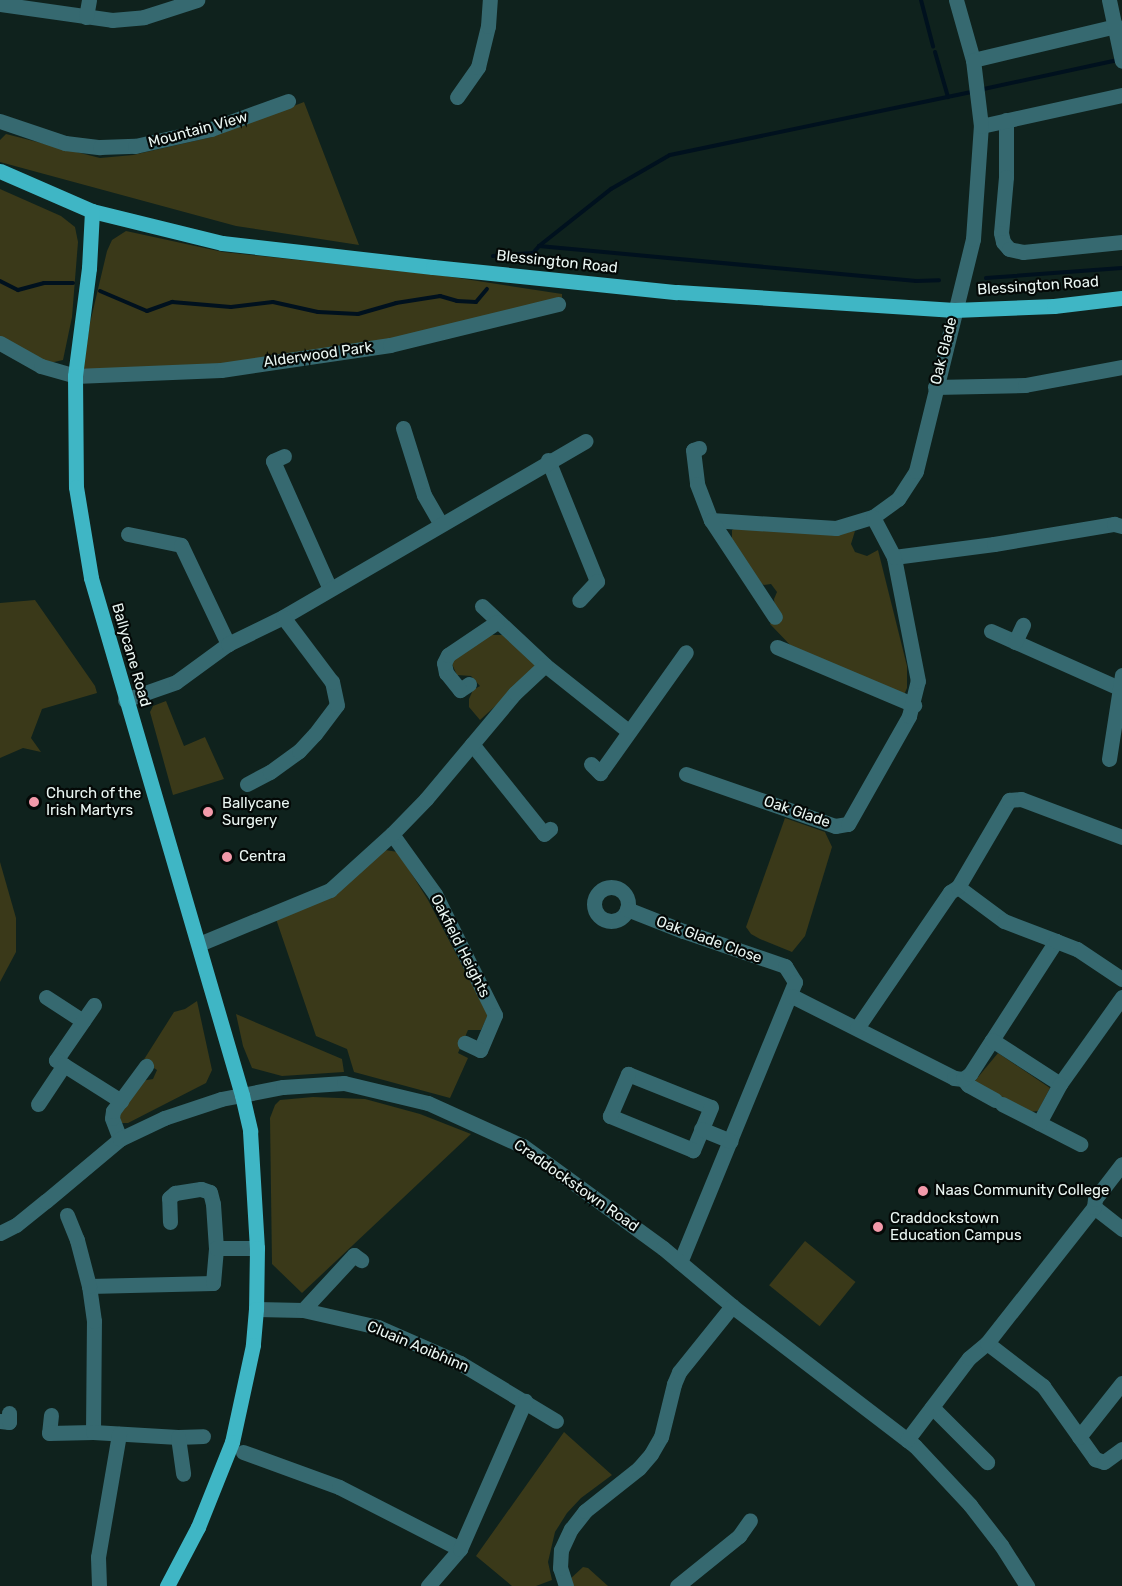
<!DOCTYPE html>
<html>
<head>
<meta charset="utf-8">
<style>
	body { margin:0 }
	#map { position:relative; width:1122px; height:1586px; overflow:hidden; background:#0f221d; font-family:Rubik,sans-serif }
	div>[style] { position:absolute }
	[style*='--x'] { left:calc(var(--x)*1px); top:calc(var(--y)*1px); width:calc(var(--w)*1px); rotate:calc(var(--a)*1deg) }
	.green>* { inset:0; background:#3a3919; transform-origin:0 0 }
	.stream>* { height:4px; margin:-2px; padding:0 2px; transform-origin:2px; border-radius:2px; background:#00111e }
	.minor>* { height:15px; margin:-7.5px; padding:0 7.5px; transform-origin:7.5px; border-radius:7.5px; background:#366970 }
	.minor>.ring { margin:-7.5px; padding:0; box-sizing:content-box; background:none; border:15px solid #366970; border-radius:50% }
	.major>* { height:15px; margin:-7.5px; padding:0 7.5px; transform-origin:7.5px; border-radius:7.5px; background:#3fb6c5 }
	.dots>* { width:16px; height:16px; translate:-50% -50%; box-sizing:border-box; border:3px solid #040907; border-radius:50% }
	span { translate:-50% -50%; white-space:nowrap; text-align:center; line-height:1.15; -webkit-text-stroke:4.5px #040907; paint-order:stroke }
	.street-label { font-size:15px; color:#eaf6f2 }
	.poi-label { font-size:15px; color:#eaf6f2 }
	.left { translate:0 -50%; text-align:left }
</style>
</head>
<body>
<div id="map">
	<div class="green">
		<div style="clip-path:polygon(304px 102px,359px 245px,236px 226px,0 162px,0 140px,6px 134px,100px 158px,133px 155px,212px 137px)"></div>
		<div style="clip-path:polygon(0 189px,61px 216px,75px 227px,78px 242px,72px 317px,63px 360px,41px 365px,0 340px)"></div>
		<div style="clip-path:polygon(126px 231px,223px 252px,439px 275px,562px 294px,562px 301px,389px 342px,221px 367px,83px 370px,90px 323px,107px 251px,112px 240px)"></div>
		<div style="clip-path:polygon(739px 526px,838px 534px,855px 531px,851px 544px,855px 552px,867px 556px,878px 550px,907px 666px,907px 688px,904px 695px,793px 648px,770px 624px,775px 613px,774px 599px,777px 592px,771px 584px,764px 585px,756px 580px,732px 539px,732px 530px)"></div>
		<div style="clip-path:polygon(35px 600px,95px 686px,97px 693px,42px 709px,31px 738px,41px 752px,23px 748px,0 758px,0 603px)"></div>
		<div style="clip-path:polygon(491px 635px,507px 635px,536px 662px,535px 670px,480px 720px,469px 707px,469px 699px,473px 690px,480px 686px,471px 676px,457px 675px,452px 664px,455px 657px)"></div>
		<div style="clip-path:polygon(166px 701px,184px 746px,205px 737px,224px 779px,173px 795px,150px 712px,153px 706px)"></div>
		<div style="clip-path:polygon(785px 818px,825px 832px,832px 847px,805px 936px,792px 952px,760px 939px,751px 934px,746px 927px)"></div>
		<div style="clip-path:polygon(385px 850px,398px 852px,428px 900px,488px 1015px,481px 1030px,468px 1030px,458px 1053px,468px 1058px,450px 1098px,354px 1072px,347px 1049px,316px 1036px,276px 919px)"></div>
		<div style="clip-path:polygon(0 862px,16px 918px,16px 952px,0 982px)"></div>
		<div style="clip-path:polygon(197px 1001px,212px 1070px,206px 1083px,128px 1123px,121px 1123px,119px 1111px,141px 1081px,153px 1079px,157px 1070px,143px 1061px,174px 1012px,185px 1009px)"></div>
		<div style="clip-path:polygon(236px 1014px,342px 1059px,344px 1072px,282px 1076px,252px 1068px,243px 1046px)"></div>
		<div style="clip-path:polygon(998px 1053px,1050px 1088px,1038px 1111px,1030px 1112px,974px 1082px)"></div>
		<div style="clip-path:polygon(313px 1097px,365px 1099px,420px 1114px,471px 1134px,302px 1293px,272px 1264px,270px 1118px,275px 1105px,280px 1100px)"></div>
		<div style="left:805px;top:1241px;width:65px;height:57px;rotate:39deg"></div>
		<div style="clip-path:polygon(564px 1432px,612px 1475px,581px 1498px,567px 1513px,555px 1532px,548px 1562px,552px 1580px,536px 1586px,512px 1586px,476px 1556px)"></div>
		<div style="clip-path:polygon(583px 1567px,588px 1568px,608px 1586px,573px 1586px,569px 1580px)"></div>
	</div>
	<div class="stream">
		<div style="--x:921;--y:0;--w:48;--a:75.4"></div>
		<div style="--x:935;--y:52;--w:47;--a:73.9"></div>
		<div style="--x:979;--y:90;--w:142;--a:-12.2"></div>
		<div style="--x:539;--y:246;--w:92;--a:-38.4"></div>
		<div style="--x:611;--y:189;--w:68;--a:-30"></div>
		<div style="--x:670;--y:155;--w:309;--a:-11.8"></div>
		<div style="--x:493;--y:256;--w:40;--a:-4.3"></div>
		<div style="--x:533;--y:253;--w:9;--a:-49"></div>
		<div style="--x:539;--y:246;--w:379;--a:5.3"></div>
		<div style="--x:916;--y:281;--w:23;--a:-2"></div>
		<div style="--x:986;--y:278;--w:136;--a:-4.2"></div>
		<div style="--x:0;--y:281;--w:20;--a:27"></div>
		<div style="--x:18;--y:290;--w:27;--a:-15"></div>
		<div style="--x:44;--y:283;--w:29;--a:0"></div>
		<div style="--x:100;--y:291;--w:51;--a:23.1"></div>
		<div style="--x:147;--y:311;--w:27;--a:-20"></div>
		<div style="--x:172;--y:302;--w:59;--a:4.8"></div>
		<div style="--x:231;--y:307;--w:42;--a:-6.8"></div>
		<div style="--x:273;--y:302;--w:46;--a:12.5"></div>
		<div style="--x:318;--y:312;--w:40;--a:2.9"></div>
		<div style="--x:358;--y:314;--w:40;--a:-16"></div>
		<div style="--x:396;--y:303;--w:45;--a:-9"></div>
		<div style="--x:440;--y:296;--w:18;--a:16"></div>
		<div style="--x:457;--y:301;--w:19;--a:3"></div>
		<div style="--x:476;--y:302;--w:17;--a:-50"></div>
	</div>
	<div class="minor">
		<div style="--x:956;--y:0;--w:62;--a:74.2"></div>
		<div style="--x:973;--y:60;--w:147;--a:-13.4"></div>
		<div style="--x:1109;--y:0;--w:62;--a:78"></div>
		<div style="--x:0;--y:4;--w:113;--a:8.1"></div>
		<div style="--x:112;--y:20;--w:32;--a:-5"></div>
		<div style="--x:144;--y:17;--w:56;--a:-17.8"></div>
		<div style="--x:86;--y:17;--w:17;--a:-80"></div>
		<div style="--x:457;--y:97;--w:37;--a:-55"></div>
		<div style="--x:478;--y:67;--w:42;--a:-76.3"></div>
		<div style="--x:488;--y:26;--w:26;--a:-86"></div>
		<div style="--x:1006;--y:120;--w:57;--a:90"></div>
		<div style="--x:1006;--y:177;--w:56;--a:95.1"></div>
		<div style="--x:1001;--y:233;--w:9;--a:77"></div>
		<div style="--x:1003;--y:242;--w:9;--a:49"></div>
		<div style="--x:1009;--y:249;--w:14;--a:12"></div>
		<div style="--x:1023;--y:252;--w:100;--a:-5.8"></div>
		<div style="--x:0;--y:121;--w:69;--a:18.7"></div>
		<div style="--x:65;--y:143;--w:35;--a:7"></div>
		<div style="--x:100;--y:147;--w:35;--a:-2"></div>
		<div style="--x:135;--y:146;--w:78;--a:-12.6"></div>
		<div style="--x:211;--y:129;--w:82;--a:-20"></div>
		<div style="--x:981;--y:126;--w:144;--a:-12.4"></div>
		<div style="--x:0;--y:343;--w:47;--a:29.3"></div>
		<div style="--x:41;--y:366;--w:35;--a:16"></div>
		<div style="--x:75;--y:376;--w:146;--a:-2.4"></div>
		<div style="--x:221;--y:370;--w:171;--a:-8.4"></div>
		<div style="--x:390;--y:345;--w:173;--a:-13.7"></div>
		<div style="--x:935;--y:387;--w:90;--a:-1.3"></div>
		<div style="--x:1025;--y:385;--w:99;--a:-10.5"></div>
		<div style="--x:403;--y:428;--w:70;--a:72.6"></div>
		<div style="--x:424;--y:495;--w:32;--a:60"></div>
		<div style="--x:699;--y:448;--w:6;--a:162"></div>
		<div style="--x:693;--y:450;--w:34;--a:83"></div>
		<div style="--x:697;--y:484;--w:39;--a:69"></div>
		<div style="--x:711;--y:520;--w:125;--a:3.7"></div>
		<div style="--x:836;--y:528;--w:39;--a:-17"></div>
		<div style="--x:873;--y:517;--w:31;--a:-36"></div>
		<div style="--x:898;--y:499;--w:33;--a:-57"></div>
		<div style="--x:916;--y:471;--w:239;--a:-76.2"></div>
		<div style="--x:973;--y:239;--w:113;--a:-86"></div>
		<div style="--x:981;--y:126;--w:66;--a:-96.9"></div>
		<div style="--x:284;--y:456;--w:12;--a:156"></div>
		<div style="--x:273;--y:461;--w:140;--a:66"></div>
		<div style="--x:548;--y:460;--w:131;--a:68"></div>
		<div style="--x:597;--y:581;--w:26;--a:133"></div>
		<div style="--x:711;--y:520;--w:116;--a:56.6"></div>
		<div style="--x:128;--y:534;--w:54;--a:11.7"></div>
		<div style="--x:181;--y:545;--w:110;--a:64.6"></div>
		<div style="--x:894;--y:557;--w:101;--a:-7.4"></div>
		<div style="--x:994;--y:544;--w:122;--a:-9.5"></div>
		<div style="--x:1114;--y:524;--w:8;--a:14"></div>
		<div style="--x:482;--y:606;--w:86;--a:43.1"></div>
		<div style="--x:545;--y:665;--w:106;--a:38.5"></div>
		<div style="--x:991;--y:631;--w:140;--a:24"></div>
		<div style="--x:1015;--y:642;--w:19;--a:-65"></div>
		<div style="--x:777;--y:647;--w:149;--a:22.9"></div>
		<div style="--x:469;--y:684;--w:11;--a:146"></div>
		<div style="--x:460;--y:690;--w:22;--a:-129"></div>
		<div style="--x:446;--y:673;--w:10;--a:-101"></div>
		<div style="--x:444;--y:663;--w:9;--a:-63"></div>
		<div style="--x:448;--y:655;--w:59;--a:-34"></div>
		<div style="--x:125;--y:700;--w:54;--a:-19.4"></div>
		<div style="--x:176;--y:682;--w:64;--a:-36.2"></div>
		<div style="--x:228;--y:644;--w:61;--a:-26.1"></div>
		<div style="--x:283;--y:617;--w:350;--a:-30.2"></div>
		<div style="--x:472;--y:744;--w:115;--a:51.3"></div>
		<div style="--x:544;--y:834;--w:8;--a:-40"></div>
		<div style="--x:1109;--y:759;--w:85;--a:-81.2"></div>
		<div style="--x:591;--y:764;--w:13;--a:45"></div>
		<div style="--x:600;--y:773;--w:148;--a:-54.6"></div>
		<div style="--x:686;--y:774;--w:158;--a:19.2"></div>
		<div style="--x:835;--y:826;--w:13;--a:-9"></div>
		<div style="--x:848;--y:824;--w:124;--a:-60.5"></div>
		<div style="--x:909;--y:716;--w:36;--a:-76"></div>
		<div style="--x:918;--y:681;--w:126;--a:-101"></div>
		<div style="--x:894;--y:557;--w:45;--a:-117.7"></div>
		<div style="--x:247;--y:784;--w:26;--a:-28"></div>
		<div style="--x:270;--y:772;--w:36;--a:-36"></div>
		<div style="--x:299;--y:751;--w:23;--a:-47"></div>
		<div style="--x:315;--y:734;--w:36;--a:-53"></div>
		<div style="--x:337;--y:705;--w:24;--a:-102"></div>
		<div style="--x:332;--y:682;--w:81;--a:-127"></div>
		<div style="--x:392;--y:834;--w:74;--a:54.4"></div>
		<div style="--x:435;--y:894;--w:135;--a:63.6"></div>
		<div style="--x:495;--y:1015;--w:38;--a:113"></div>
		<div style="--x:480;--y:1050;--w:17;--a:-155"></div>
		<div style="--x:958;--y:887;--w:57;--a:36.5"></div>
		<div style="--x:1004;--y:921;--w:56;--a:21"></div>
		<div class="ring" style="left:594px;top:887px;width:19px;height:19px"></div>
		<div style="--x:627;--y:909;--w:60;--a:21.4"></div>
		<div style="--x:683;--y:931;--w:108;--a:18.9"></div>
		<div style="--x:785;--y:966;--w:19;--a:58"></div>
		<div style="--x:795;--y:982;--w:303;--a:112.3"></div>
		<div style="--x:199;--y:944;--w:142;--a:-22.4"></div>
		<div style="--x:330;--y:890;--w:84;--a:-42.1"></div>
		<div style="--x:392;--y:834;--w:49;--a:-45.8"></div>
		<div style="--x:426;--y:799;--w:138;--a:-50"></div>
		<div style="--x:515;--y:693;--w:41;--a:-43"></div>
		<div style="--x:792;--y:996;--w:182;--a:26.8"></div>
		<div style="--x:954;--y:1078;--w:9;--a:6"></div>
		<div style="--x:963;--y:1079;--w:8;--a:50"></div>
		<div style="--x:968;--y:1085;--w:31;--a:29"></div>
		<div style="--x:46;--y:997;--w:44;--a:33"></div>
		<div style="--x:94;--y:1005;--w:67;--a:124.6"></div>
		<div style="--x:56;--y:1060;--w:77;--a:32.2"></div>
		<div style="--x:857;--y:1028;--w:165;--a:-55.6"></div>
		<div style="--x:950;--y:892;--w:9;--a:-32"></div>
		<div style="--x:958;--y:887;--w:101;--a:-59.6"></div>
		<div style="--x:1009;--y:800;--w:12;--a:-5"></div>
		<div style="--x:1021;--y:799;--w:108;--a:20.6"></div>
		<div style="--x:992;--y:1040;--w:118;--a:-57.1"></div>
		<div style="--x:1056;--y:941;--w:22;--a:21"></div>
		<div style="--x:1077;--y:949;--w:54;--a:33.7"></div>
		<div style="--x:628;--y:1074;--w:89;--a:21.7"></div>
		<div style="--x:711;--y:1107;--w:47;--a:112.7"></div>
		<div style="--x:693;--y:1150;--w:90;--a:-157.7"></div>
		<div style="--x:610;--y:1116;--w:46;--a:-66.8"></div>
		<div style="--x:963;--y:1079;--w:9;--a:-36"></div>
		<div style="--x:970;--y:1074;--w:40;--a:-57.1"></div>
		<div style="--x:992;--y:1040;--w:81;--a:32.9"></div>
		<div style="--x:1060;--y:1084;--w:107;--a:-54.5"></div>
		<div style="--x:38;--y:1104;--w:47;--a:-56.3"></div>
		<div style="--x:1002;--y:1104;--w:88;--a:27.1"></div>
		<div style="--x:1039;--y:1123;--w:44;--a:-61.7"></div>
		<div style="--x:701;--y:1129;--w:32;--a:22"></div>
		<div style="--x:120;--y:1139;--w:22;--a:-111"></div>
		<div style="--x:112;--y:1118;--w:7;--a:-82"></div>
		<div style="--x:113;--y:1111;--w:56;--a:-53.7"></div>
		<div style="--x:1094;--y:1207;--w:36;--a:38"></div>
		<div style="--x:170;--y:1222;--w:24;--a:-92"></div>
		<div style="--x:169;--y:1198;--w:8;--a:-40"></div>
		<div style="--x:175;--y:1193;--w:26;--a:-9"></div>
		<div style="--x:201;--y:1189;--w:9;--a:18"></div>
		<div style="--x:210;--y:1192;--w:12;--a:76"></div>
		<div style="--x:213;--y:1204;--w:44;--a:86.1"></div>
		<div style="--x:0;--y:1233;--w:18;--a:-27"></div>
		<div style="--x:16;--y:1225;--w:38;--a:-39"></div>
		<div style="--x:46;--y:1201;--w:97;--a:-40"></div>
		<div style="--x:120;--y:1139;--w:49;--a:-25.5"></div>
		<div style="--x:164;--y:1118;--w:60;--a:-18.4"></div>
		<div style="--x:221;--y:1099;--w:63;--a:-11"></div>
		<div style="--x:283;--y:1087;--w:61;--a:-3.8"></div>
		<div style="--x:344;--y:1083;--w:86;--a:13.4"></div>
		<div style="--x:428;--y:1103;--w:104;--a:24.4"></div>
		<div style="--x:523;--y:1146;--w:173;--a:36.1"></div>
		<div style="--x:663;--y:1248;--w:90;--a:40"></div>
		<div style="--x:732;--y:1306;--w:230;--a:37.4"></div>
		<div style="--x:915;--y:1446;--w:81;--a:47"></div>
		<div style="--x:970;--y:1505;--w:51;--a:52.2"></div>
		<div style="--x:1001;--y:1545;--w:49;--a:57.6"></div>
		<div style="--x:89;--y:1286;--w:124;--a:-1.4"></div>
		<div style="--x:213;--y:1283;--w:35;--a:-85"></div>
		<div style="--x:216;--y:1248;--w:41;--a:0"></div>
		<div style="--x:256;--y:1309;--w:47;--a:1.2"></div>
		<div style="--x:303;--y:1310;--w:77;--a:12.8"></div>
		<div style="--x:378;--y:1327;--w:90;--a:23.7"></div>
		<div style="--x:460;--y:1363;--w:112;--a:31.1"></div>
		<div style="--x:303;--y:1310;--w:75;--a:-47.2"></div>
		<div style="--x:354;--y:1255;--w:9;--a:36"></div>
		<div style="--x:987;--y:1343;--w:71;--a:37.5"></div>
		<div style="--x:1043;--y:1386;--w:90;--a:54.5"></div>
		<div style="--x:1095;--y:1459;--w:9;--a:18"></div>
		<div style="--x:1104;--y:1462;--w:22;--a:-36"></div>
		<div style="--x:932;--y:1407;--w:78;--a:45"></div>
		<div style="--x:51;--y:1415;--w:18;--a:96"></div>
		<div style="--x:49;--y:1433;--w:44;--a:-1.3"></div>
		<div style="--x:93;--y:1432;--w:111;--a:-89.5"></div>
		<div style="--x:94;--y:1321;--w:35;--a:-98"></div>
		<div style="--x:89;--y:1286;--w:48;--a:-104.6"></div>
		<div style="--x:77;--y:1240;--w:27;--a:-112"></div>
		<div style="--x:0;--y:1421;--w:9;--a:6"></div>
		<div style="--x:9;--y:1422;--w:9;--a:-90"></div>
		<div style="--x:93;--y:1432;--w:85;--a:3.4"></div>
		<div style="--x:178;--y:1437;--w:25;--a:-2"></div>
		<div style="--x:178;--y:1437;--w:37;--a:82"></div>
		<div style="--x:1079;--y:1437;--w:69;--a:-51.5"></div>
		<div style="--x:907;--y:1440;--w:103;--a:-52.9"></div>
		<div style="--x:969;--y:1358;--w:23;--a:-40"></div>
		<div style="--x:987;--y:1343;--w:173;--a:-51.8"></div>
		<div style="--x:1094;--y:1207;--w:8;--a:-83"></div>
		<div style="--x:1095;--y:1199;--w:44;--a:-52.4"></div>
		<div style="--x:243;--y:1452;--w:102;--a:20"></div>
		<div style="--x:339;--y:1487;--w:136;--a:27.1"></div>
		<div style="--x:99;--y:1586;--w:29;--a:-92"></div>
		<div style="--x:98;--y:1557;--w:125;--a:-80.3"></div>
		<div style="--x:428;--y:1586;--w:49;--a:-49.1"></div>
		<div style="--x:460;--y:1549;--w:162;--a:-66.3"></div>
		<div style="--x:566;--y:1586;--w:19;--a:-108"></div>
		<div style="--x:560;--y:1568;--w:18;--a:-87"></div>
		<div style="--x:561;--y:1550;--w:23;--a:-65"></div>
		<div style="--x:571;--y:1529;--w:23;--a:-52"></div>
		<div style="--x:585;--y:1511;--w:69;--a:-38.5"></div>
		<div style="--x:639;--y:1468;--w:18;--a:-49"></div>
		<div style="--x:651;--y:1454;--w:20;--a:-60"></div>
		<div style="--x:661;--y:1437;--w:55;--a:-76.2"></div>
		<div style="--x:674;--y:1384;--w:13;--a:-67"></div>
		<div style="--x:679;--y:1372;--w:85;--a:-51.2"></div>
		<div style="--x:677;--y:1586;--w:80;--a:-38.9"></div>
		<div style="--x:739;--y:1536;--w:19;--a:-55"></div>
	</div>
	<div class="major">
		<div style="--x:0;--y:171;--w:100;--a:23.5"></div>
		<div style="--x:92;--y:211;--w:134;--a:13.8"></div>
		<div style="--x:222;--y:243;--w:212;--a:6.5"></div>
		<div style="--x:433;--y:267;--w:245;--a:5.9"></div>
		<div style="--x:677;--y:292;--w:278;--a:3.7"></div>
		<div style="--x:954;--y:310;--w:100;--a:-2.3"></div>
		<div style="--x:1054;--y:306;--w:68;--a:-6.7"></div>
		<div style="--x:92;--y:211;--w:57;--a:93"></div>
		<div style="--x:89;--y:268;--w:109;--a:97.4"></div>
		<div style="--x:75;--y:376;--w:111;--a:89.5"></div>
		<div style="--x:76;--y:487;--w:92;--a:80.6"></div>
		<div style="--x:91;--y:578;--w:539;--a:73.72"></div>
		<div style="--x:242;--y:1095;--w:37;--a:77"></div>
		<div style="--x:250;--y:1131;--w:117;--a:86.6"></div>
		<div style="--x:257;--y:1248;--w:61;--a:90.9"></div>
		<div style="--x:256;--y:1309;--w:36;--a:95"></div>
		<div style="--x:253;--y:1345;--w:99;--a:102.2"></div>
		<div style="--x:232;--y:1442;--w:92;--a:111.8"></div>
		<div style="--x:198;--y:1527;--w:67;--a:117.7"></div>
	</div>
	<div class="dots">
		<div style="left:34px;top:802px;background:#f39aaa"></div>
		<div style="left:208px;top:812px;background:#f39aaa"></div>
		<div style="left:227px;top:857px;background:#f39aaa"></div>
		<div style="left:923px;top:1191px;background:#f39aaa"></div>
		<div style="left:878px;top:1227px;background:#f39aaa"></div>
	</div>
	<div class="street-label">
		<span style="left:198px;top:130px;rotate:-15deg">Mountain View</span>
		<span style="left:557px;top:262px;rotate:6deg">Blessington Road</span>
		<span style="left:1038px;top:286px;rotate:-4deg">Blessington Road</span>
		<span style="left:944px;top:351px;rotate:-76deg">Oak Glade</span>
		<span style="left:318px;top:355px;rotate:-8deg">Alderwood Park</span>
		<span style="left:131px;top:655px;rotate:74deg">Ballycane Road</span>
		<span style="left:797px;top:812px;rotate:19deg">Oak Glade</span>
		<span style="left:709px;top:940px;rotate:20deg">Oak Glade Close</span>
		<span style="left:460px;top:946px;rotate:63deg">Oakfield Heights</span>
		<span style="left:576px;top:1186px;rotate:35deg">Craddockstown Road</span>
		<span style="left:418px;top:1347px;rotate:23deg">Cluain Aoibhinn</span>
	</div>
	<div class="poi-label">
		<span class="left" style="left:46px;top:802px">Church of the<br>Irish Martyrs</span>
		<span class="left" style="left:222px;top:812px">Ballycane<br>Surgery</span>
		<span class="left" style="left:239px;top:857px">Centra</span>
		<span class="left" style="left:935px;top:1191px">Naas Community College</span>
		<span class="left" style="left:890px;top:1227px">Craddockstown<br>Education Campus</span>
	</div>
</div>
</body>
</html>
